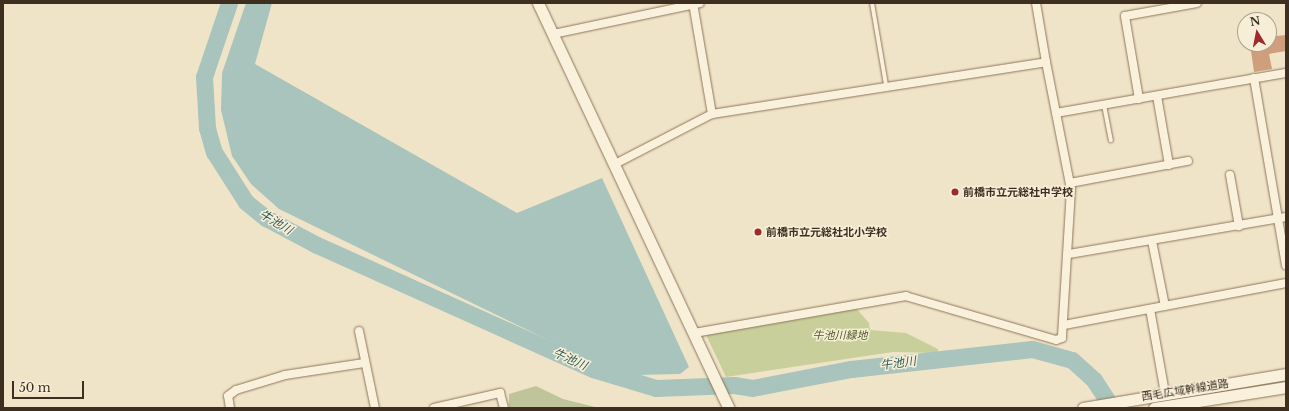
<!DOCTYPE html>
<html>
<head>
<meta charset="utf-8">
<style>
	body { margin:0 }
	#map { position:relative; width:1289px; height:411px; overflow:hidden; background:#f0e4c8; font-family:"Libre Baskerville","Noto Sans JP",serif }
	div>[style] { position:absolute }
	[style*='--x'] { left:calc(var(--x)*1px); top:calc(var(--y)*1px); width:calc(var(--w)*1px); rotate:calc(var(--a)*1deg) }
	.green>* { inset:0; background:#c9cf9b }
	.cemetery>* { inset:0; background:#bfc49a }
	.water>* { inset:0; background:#a9c4bc }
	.river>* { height:17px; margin:-8.5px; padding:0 8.5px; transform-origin:8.5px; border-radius:8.5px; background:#a9c4bc }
	.building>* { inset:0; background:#cf9f7d }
	.roads { filter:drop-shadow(0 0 1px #8d765c) drop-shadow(0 0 1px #8d765c) }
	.lane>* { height:4px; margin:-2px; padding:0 2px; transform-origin:2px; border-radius:2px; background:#faf1dc }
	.street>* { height:8px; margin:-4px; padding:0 4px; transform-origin:4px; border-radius:4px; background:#faf1dc }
	.secondary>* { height:11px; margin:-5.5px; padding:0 5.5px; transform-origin:5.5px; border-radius:5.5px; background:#faf1dc }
	.dots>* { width:11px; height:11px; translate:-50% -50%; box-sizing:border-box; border:2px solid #f7eed8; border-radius:50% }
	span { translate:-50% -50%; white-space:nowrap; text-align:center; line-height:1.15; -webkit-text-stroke:3px #f7eed8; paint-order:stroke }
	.poi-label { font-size:11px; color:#3d2e20; font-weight:700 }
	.left { translate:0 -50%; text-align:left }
	.park-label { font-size:11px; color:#4d5a26; font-style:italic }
	.street-label { font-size:11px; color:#3d2e20 }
	.water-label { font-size:12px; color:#2f5d5a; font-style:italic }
	.frame { position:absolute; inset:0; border:4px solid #3d2e20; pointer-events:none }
	.north { position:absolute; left:1237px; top:12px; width:40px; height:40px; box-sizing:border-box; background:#f7eed8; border:1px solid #ada18e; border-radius:50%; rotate:350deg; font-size:11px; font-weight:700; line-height:16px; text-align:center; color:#3d2e20 }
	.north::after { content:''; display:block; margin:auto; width:14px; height:18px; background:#9e2a2b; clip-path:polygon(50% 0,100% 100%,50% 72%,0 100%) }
	.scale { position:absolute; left:12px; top:381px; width:72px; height:18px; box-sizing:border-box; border:2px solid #3d2e20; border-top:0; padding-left:5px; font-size:12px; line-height:14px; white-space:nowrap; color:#3d2e20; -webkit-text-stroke:3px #f7eed8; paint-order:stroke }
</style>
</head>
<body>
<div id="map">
	<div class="green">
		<div style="clip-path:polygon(855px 307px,869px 323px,870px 330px,906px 333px,938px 349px,938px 353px,893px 352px,726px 377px,706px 335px)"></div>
	</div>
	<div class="cemetery">
		<div style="clip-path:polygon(536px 386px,563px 399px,599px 408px,509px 408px,509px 394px)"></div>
	</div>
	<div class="water">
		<div style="clip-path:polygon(246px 3px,272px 3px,255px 64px,517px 213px,602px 178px,689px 367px,680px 374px,638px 375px,593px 362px,279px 209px,251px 184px,232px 156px,221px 110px,222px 73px)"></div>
	</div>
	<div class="river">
		<div style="--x:229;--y:3;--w:78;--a:108.7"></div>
		<div style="--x:204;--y:77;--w:51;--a:86.6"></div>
		<div style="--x:207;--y:128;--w:25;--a:74"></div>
		<div style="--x:214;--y:152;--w:59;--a:57.4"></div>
		<div style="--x:246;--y:202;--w:26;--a:39"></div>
		<div style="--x:266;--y:218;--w:58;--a:27.9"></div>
		<div style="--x:317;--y:245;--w:303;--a:24.2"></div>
		<div style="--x:593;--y:369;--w:66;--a:16.8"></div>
		<div style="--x:656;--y:388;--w:78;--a:-2.2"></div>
		<div style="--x:734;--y:385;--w:18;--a:9"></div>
		<div style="--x:752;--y:388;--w:101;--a:-10.9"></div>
		<div style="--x:851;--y:369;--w:182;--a:-6.3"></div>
		<div style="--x:1032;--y:349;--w:41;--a:15.4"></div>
		<div style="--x:1072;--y:360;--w:30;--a:42"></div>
		<div style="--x:1094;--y:380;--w:33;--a:57"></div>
	</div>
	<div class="building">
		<div style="clip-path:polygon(1269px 21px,1272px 21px,1276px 36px,1286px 35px,1286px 51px,1269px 54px,1272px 69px,1254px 72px,1250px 44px,1269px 44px)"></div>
	</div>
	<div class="roads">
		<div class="lane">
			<div style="--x:872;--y:3;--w:83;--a:80.3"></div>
			<div style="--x:1104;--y:105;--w:36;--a:79"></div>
		</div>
		<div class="street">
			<div style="--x:693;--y:3;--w:113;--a:80.3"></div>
			<div style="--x:1036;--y:3;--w:60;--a:80.4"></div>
			<div style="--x:553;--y:34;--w:150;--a:-11.9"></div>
			<div style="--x:1254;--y:78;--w:190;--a:80.3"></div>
			<div style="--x:1157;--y:96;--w:70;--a:80.1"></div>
			<div style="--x:1139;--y:99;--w:84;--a:-99.6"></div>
			<div style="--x:1125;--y:16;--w:73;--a:-10.2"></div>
			<div style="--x:1056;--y:113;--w:233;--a:-9.9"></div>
			<div style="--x:615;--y:164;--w:109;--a:-27.3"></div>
			<div style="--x:712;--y:114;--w:338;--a:-8.8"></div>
			<div style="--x:1046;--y:62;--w:129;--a:78.9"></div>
			<div style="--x:1071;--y:189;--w:149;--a:93.5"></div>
			<div style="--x:1062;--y:338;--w:6;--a:162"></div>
			<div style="--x:1056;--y:340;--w:156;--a:-163.7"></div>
			<div style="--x:906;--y:296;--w:215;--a:170.1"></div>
			<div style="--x:1230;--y:175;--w:52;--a:80"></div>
			<div style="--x:1070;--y:183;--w:120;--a:-10.6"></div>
			<div style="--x:1152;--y:241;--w:66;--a:78.7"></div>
			<div style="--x:1069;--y:254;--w:220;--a:-9.7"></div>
			<div style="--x:1150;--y:309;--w:85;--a:79.9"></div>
			<div style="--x:1064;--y:325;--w:226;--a:-10.7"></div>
			<div style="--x:359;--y:331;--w:79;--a:78.3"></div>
			<div style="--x:230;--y:408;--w:12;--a:-99"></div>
			<div style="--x:228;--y:396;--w:10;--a:-37"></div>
			<div style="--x:236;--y:390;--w:51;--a:-17"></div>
			<div style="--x:285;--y:375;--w:80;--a:-8.6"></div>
			<div style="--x:434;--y:408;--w:68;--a:-12.8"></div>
			<div style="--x:500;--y:393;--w:16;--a:75"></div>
		</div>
		<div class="secondary">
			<div style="--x:538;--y:3;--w:448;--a:64.8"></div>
			<div style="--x:1083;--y:408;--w:206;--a:-9.5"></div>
			<div style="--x:1154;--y:408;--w:134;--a:-9"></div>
		</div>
	</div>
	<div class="dots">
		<div style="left:955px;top:192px;background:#9e2a2b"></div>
		<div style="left:758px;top:232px;background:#9e2a2b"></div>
	</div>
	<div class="poi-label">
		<span class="left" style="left:963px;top:192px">前橋市立元総社中学校</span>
		<span class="left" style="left:766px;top:232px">前橋市立元総社北小学校</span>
	</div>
	<div class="park-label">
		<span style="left:840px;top:335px">牛池川緑地</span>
	</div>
	<div class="street-label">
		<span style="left:1185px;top:390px;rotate:-9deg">西毛広域幹線道路</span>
	</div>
	<div class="water-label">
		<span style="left:276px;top:222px;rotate:31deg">牛池川</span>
		<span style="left:570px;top:359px;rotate:24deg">牛池川</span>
		<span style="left:898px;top:363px;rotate:-7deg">牛池川</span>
	</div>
	<div class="frame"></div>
	<div class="north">N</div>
	<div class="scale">50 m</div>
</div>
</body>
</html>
